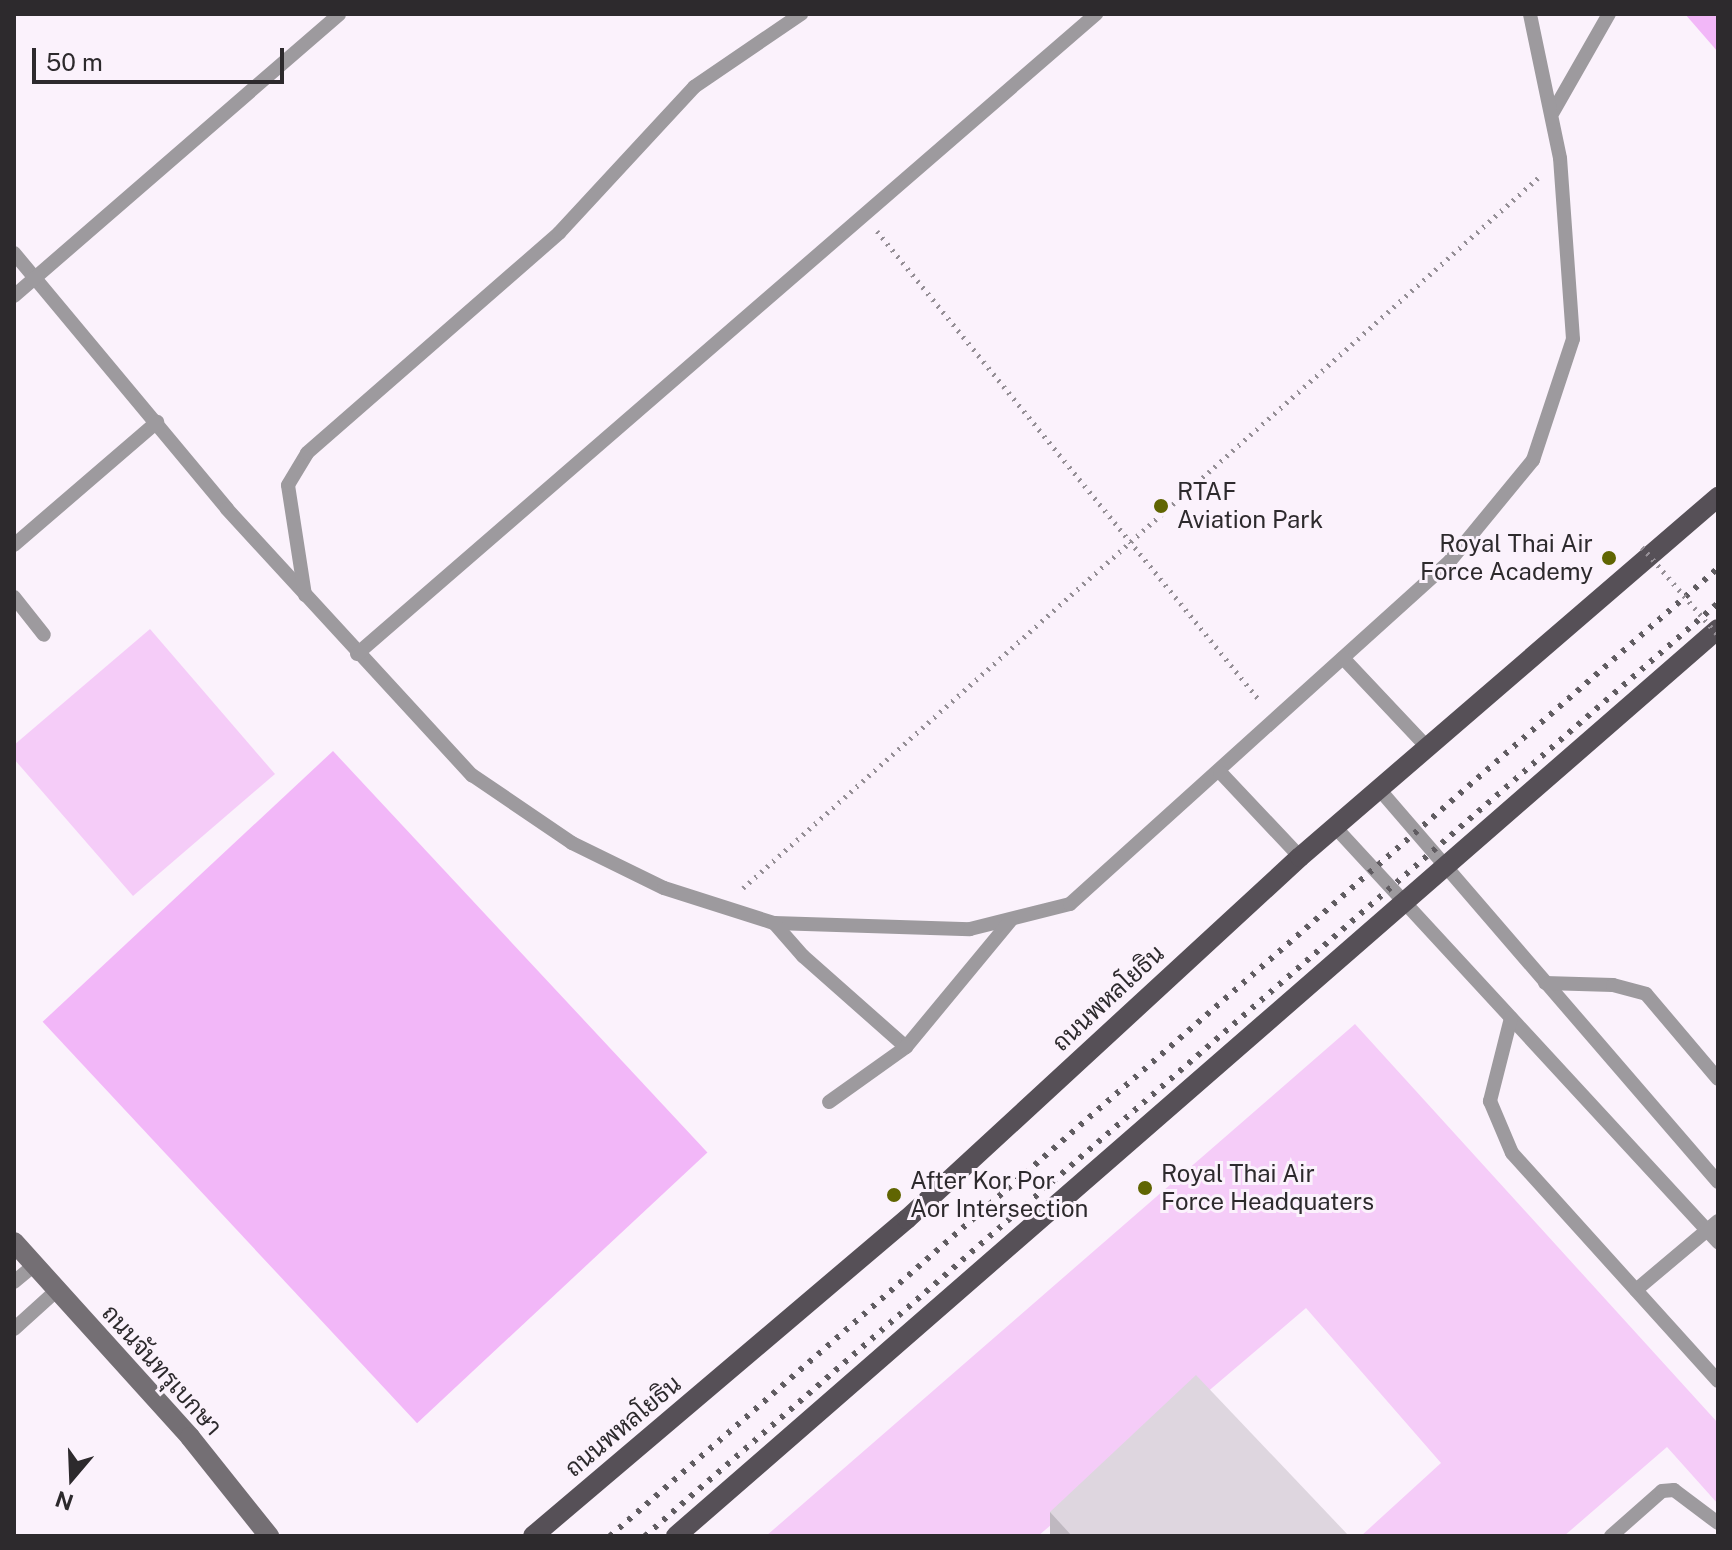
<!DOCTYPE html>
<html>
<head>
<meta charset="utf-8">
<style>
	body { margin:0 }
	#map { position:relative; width:1732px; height:1550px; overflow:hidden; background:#fbf2fc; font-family:"Public Sans",Sarabun,sans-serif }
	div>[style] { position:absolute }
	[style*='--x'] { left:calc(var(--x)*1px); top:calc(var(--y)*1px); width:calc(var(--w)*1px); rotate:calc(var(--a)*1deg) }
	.green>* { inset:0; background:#f5ccf8 }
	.water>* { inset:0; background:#f2b7f8; transform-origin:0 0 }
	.path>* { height:5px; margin-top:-2.5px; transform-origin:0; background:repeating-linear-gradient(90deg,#958f96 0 2px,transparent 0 8px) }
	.service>* { height:14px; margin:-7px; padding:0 7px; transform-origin:7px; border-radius:7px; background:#9d9a9e }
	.secondary>* { height:20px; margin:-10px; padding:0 10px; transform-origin:10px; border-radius:10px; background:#746f74 }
	.primary>* { height:20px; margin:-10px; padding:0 10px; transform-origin:10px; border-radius:10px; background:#565057 }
	.rail>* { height:6px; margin-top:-3px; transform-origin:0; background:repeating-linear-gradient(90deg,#605c61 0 4px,transparent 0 12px) }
	.path-bridge>* { height:5px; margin-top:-2.5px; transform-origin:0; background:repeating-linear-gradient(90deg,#958f96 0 2px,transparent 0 8px) }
	.wall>* { inset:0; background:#bfb8c0 }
	.building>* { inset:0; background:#ded6df }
	.dots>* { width:22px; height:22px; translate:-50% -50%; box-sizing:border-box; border:4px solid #fbf2fc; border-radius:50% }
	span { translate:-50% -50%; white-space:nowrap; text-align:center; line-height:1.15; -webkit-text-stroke:6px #fbf2fc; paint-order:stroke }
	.poi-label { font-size:24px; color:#2d2a2d }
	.left { translate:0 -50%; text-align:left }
	.right { translate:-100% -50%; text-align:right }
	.street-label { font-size:24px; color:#2d2a2d }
	.frame { position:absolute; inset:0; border:16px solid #2d2a2d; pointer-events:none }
	.north { position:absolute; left:32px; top:1438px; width:80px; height:80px; -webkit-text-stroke:6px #fbf2fc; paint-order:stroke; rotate:199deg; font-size:22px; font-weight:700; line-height:32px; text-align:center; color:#2d2a2d }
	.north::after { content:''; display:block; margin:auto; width:28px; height:36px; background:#2d2a2d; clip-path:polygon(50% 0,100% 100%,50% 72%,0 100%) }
	.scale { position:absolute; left:32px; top:48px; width:252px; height:36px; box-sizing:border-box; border:4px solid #2d2a2d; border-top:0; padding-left:10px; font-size:24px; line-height:28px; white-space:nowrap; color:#2d2a2d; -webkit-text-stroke:6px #fbf2fc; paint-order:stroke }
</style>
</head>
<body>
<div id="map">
	<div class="green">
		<div style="clip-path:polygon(150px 629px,275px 774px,133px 896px,14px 759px,14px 745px)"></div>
		<div style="clip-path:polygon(1355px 1024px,1718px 1423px,1718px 1504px,1667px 1447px,1564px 1536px,1361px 1536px,1441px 1463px,1306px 1308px,1038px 1536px,766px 1536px)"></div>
	</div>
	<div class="water">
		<div style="clip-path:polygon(1685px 14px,1718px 14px,1718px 52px)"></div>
		<div style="left:333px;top:751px;width:549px;height:397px;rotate:47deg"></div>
	</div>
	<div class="path">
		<div style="--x:877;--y:231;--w:606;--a:50.82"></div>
		<div style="--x:743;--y:888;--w:1066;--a:-41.77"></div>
	</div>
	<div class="service">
		<div style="--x:1553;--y:112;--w:113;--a:-60.3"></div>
		<div style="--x:14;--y:253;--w:333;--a:50.2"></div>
		<div style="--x:227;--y:509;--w:362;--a:47.4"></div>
		<div style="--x:472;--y:775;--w:121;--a:34.2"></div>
		<div style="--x:572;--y:843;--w:102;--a:26.1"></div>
		<div style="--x:664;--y:888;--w:115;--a:17.7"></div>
		<div style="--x:774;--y:923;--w:196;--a:1.8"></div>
		<div style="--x:970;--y:929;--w:103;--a:-14"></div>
		<div style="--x:1070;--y:904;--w:512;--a:-42.07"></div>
		<div style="--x:1450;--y:561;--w:131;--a:-50.6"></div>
		<div style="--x:1533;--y:460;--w:127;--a:-71.7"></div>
		<div style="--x:1573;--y:339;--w:181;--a:-94.1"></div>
		<div style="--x:1560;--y:158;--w:147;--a:-101.8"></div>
		<div style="--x:14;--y:296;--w:430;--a:-40.9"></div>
		<div style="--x:14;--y:545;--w:189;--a:-40.7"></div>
		<div style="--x:305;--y:595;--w:111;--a:-98.8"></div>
		<div style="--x:288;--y:485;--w:37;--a:-59"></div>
		<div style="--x:307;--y:453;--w:335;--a:-41.1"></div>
		<div style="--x:559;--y:233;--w:199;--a:-47.2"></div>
		<div style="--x:694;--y:87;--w:130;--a:-34.3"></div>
		<div style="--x:14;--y:597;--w:48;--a:51.7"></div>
		<div style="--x:357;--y:654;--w:978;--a:-40.89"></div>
		<div style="--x:1343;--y:658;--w:122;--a:46.7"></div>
		<div style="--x:1220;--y:772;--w:117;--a:46.7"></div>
		<div style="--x:1379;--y:789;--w:519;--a:49.22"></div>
		<div style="--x:1335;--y:827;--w:565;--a:47.3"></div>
		<div style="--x:774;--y:923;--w:44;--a:48.7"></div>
		<div style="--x:803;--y:956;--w:137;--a:41.5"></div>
		<div style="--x:1545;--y:983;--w:68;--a:1.7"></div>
		<div style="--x:1613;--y:985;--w:34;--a:15"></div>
		<div style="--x:1646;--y:994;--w:111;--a:49.7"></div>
		<div style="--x:1511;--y:1018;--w:86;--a:104.2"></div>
		<div style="--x:1490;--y:1101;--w:56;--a:67.1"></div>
		<div style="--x:1512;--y:1153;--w:307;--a:47.9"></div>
		<div style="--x:829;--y:1102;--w:95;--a:-35.5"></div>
		<div style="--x:906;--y:1047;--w:165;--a:-50.4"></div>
		<div style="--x:14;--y:1282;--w:26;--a:-40"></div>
		<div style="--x:1636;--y:1290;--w:107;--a:-40.1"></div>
		<div style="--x:14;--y:1329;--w:57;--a:-42.1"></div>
		<div style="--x:1611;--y:1536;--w:68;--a:-41.4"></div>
		<div style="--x:1662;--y:1491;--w:12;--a:-5"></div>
		<div style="--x:1674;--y:1490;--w:55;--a:36.9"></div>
	</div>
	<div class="secondary">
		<div style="--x:14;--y:1242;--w:263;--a:47.9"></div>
		<div style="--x:190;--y:1437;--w:127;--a:51.4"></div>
	</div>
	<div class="primary">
		<div style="--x:533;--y:1536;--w:490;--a:-40.3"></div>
		<div style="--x:907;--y:1219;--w:534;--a:-42.65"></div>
		<div style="--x:1300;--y:857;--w:552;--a:-40.74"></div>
		<div style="--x:676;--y:1536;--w:1381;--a:-41.04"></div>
	</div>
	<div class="rail">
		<div style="--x:610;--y:1536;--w:1471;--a:-41.14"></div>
		<div style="--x:645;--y:1536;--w:1422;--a:-41.01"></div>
	</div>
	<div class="path-bridge">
		<div style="--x:1642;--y:547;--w:116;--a:49.2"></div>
	</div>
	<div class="wall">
		<div style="clip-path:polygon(1050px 1512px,1349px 1536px,1050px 1536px)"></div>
	</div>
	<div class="building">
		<div style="clip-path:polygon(1196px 1375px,1349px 1536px,1072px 1536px,1050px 1512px)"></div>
	</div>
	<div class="dots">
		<div style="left:1161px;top:506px;background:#606502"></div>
		<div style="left:1609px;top:558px;background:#606502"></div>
		<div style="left:1145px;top:1188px;background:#606502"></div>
		<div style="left:894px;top:1195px;background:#606502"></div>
	</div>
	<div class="poi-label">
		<span class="left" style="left:1177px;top:506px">RTAF<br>Aviation Park</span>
		<span class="right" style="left:1593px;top:558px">Royal Thai Air<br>Force Academy</span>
		<span class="left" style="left:1161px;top:1188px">Royal Thai Air<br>Force Headquaters</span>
		<span class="left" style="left:910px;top:1195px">After Kor Por<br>Aor Intersection</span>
	</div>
	<div class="street-label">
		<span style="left:1108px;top:998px;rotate:-43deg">ถนนพหลโยธิน</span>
		<span style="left:162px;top:1370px;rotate:48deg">ถนนจันทรุเบกษา</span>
		<span style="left:623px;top:1426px;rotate:-40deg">ถนนพหลโยธิน</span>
	</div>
	<div class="frame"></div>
	<div class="north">N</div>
	<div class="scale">50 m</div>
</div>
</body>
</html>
